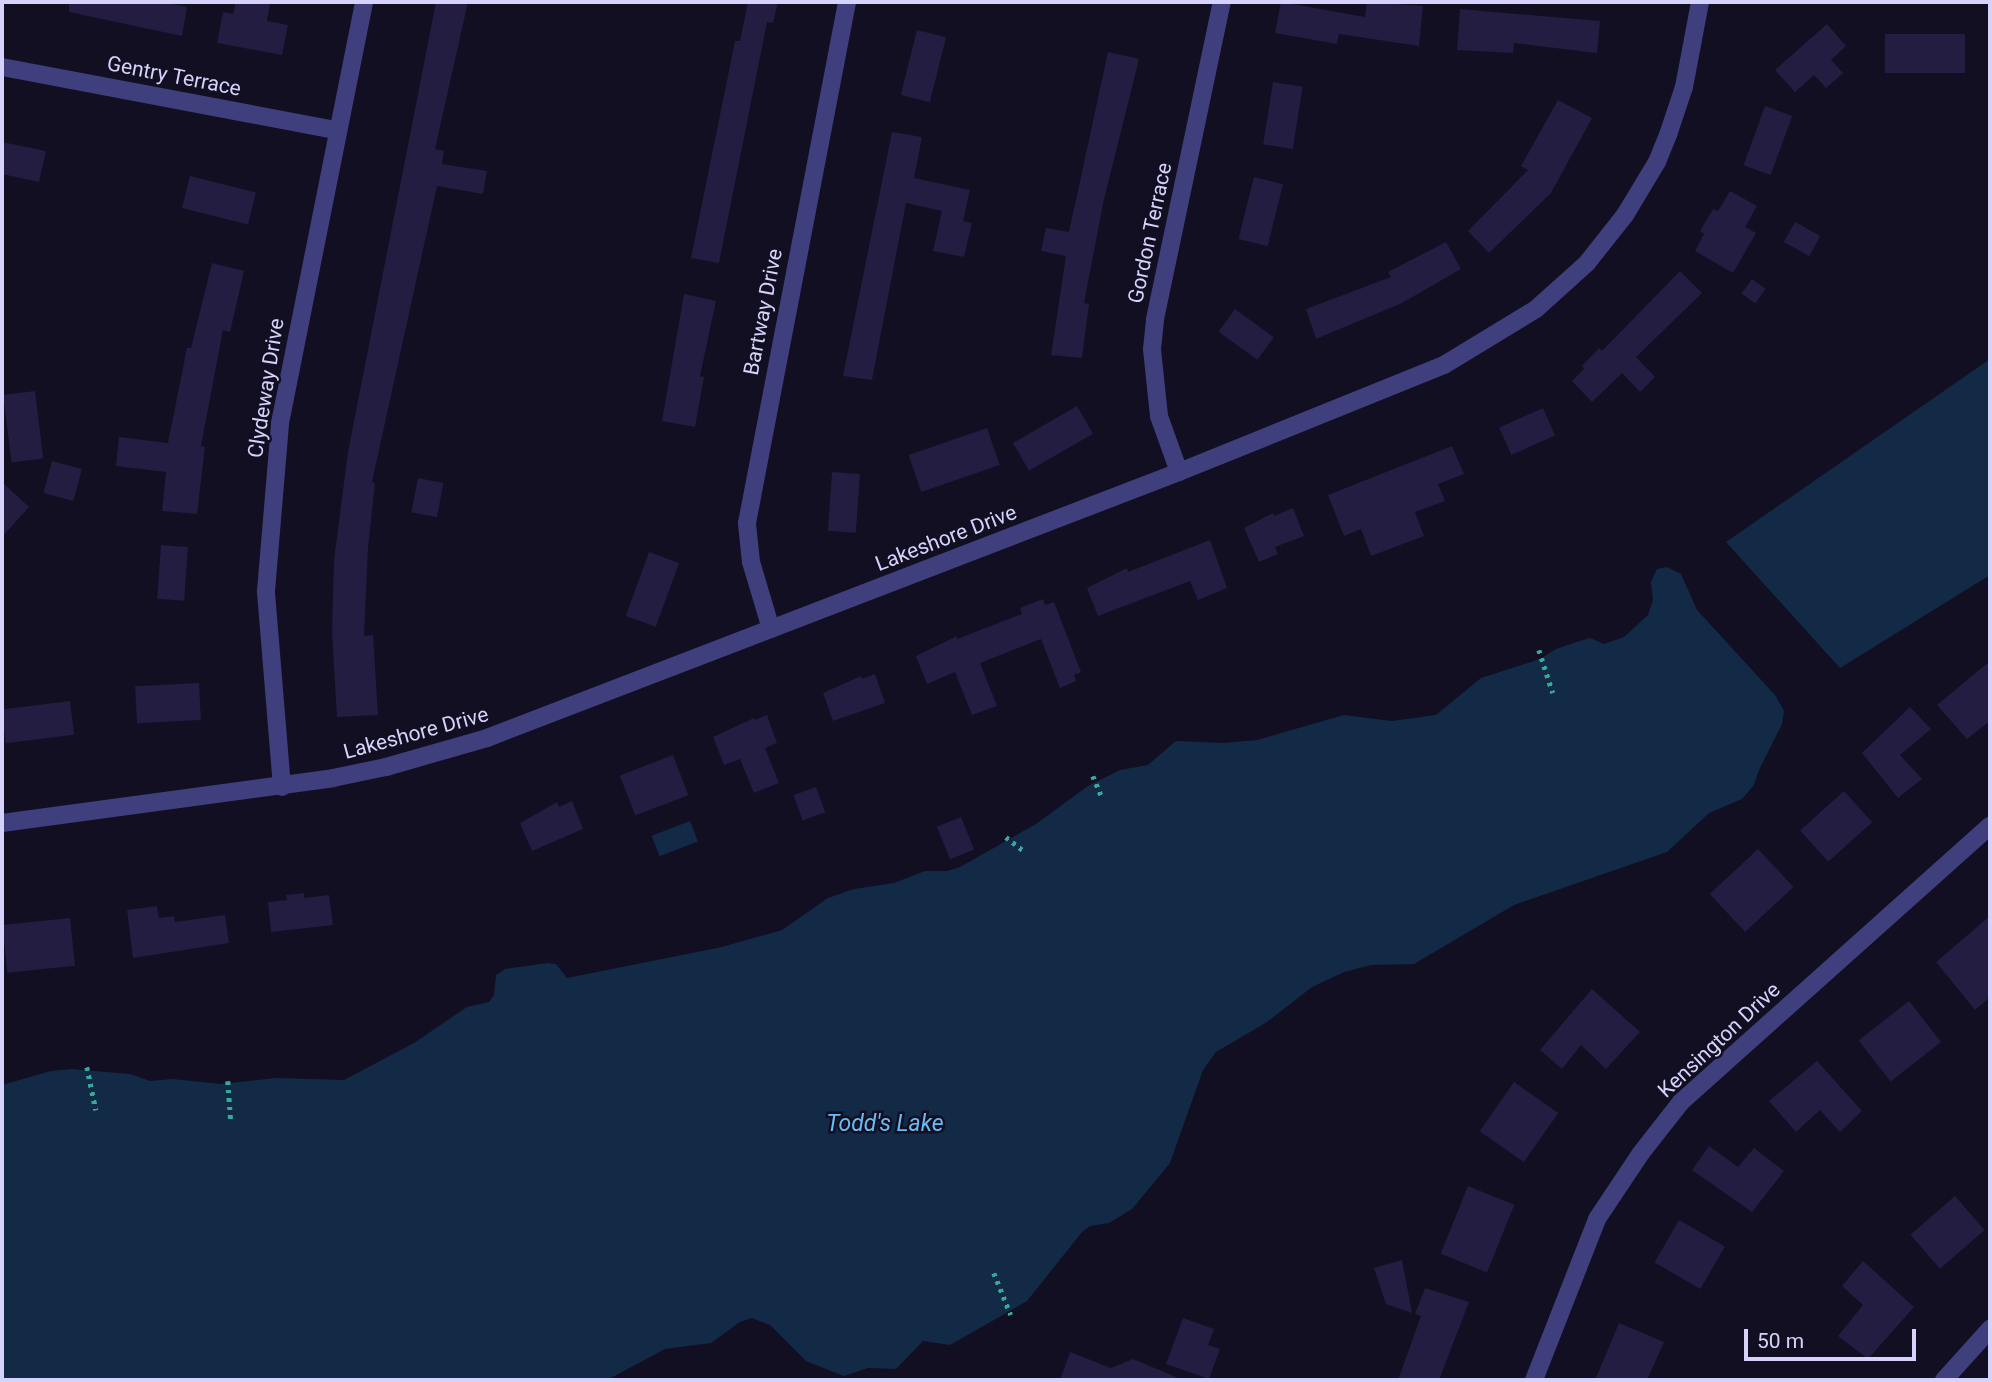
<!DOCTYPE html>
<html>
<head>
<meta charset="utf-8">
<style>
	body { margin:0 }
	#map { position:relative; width:1992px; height:1382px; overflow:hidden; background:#110f21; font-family:Roboto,sans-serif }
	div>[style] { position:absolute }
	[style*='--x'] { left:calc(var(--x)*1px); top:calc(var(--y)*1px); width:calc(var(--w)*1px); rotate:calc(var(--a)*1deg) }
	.water>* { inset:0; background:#132a47; transform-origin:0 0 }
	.building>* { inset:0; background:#221d41; transform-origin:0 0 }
	.path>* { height:4.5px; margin-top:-2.25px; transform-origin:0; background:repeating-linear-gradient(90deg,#38aa9c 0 3.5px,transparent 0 8.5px) }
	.street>* { height:18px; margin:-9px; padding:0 9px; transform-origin:9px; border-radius:9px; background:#3e3f7c }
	span { translate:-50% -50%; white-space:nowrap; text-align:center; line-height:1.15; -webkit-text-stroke:5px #110f21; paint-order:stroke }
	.street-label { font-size:21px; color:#d5d3fb }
	.water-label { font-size:23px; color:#69bcf3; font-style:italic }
	.frame { position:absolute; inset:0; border:4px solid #d5d3fb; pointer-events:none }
	.scale { position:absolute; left:1744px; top:1329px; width:172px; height:32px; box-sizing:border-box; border:4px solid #d5d3fb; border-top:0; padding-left:9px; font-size:21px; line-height:24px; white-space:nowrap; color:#d5d3fb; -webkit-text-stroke:5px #110f21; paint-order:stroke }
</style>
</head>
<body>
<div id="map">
	<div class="water">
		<div style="clip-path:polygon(1990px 359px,1990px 575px,1840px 668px,1726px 542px)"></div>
		<div style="clip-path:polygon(1667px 567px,1681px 574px,1697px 610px,1775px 695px,1784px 711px,1782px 724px,1759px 770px,1754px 785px,1742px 799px,1709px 813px,1667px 852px,1514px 905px,1414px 964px,1371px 965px,1344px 972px,1312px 987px,1267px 1022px,1216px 1052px,1203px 1070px,1170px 1163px,1132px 1209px,1109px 1223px,1090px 1226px,1082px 1232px,1027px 1301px,950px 1345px,923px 1341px,896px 1369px,868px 1368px,844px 1376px,806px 1361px,770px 1325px,752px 1318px,740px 1322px,711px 1343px,665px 1349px,607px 1380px,2px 1380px,2px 1085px,51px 1071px,71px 1069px,130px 1074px,150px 1081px,172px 1079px,221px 1084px,276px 1078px,344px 1080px,414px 1043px,467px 1007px,489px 1002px,494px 995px,496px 975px,505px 969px,548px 963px,556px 964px,567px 978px,722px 947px,782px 930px,828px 898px,854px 889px,894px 883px,925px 871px,947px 871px,960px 867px,1036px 824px,1088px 786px,1120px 770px,1148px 765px,1176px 741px,1223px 743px,1257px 740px,1344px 715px,1392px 721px,1436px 715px,1481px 678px,1540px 659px,1556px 649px,1583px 640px,1590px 638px,1604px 644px,1624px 637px,1648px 615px,1653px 600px,1651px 582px,1657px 569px)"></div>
		<div style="left:690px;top:821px;width:22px;height:41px;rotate:69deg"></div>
	</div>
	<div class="building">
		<div style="clip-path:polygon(69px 2px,163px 2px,187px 7px,182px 36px,69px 12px)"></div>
		<div style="clip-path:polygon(236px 2px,270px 4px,267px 21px,288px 25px,282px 55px,217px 43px,223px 12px,233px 14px)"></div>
		<div style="clip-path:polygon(436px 2px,468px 2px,435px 149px,444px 151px,442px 164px,487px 171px,483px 194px,437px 186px,372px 482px,375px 483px,368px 548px,364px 636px,373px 635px,378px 715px,337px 717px,332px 632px,334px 560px,348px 452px)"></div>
		<div style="clip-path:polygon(748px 2px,778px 2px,773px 23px,767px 22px,719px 263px,691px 258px,735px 41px,740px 41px)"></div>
		<div style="clip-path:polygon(1281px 2px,1365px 17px,1367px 2px,1423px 6px,1419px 46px,1339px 34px,1337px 44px,1275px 33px)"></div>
		<div style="clip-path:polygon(1460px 9px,1600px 21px,1597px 53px,1514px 43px,1513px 53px,1457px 50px)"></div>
		<div style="clip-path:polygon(1827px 24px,1846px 46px,1831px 60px,1843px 73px,1826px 88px,1814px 75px,1795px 92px,1775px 70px)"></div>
		<div style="left:917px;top:30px;width:30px;height:67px;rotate:14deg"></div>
		<div style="left:1885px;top:34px;width:80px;height:39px"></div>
		<div style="clip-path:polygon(1108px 52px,1139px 59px,1104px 199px,1084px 303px,1089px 304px,1082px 358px,1051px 355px,1066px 256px,1041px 251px,1046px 228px,1069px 232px)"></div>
		<div style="left:1273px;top:82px;width:30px;height:63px;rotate:9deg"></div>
		<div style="clip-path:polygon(1558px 100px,1592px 118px,1551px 193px,1489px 253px,1468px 231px,1528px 170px,1521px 166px)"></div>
		<div style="left:1765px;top:106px;width:29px;height:63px;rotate:20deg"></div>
		<div style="clip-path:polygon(892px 132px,922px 137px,914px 178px,970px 190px,963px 221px,972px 223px,964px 257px,933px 251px,942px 211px,906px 203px,872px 380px,843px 376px)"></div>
		<div style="clip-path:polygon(2px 142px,46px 151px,39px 182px,2px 174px)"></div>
		<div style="left:190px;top:176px;width:68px;height:33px;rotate:14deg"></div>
		<div style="left:1254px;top:177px;width:30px;height:64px;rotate:14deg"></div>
		<div style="clip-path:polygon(1730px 191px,1757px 206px,1745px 227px,1756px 233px,1733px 273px,1695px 251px,1704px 234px,1700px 231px,1713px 209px,1718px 211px)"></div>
		<div style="left:1795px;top:222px;width:29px;height:23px;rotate:29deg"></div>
		<div style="clip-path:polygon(1446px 242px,1461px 269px,1402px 303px,1316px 339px,1306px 309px,1391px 277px,1388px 272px)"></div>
		<div style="clip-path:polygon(212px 263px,244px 271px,230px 332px,223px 330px,201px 446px,205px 447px,197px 514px,162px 511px,166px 472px,116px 466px,119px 437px,168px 443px,187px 348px,191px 348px)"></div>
		<div style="clip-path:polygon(1680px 271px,1702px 293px,1636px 357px,1655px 377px,1640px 392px,1622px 373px,1592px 402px,1572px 381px,1584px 369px,1582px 366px,1599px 348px,1602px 351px)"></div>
		<div style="left:1752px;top:279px;width:17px;height:18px;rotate:36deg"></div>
		<div style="clip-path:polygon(684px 294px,716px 301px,700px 376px,704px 377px,695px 427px,662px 421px)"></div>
		<div style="left:1235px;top:309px;width:48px;height:28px;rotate:36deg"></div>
		<div style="left:35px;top:391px;width:68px;height:32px;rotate:83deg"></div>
		<div style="left:1077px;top:406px;width:32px;height:74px;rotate:60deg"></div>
		<div style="left:1543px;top:408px;width:30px;height:48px;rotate:66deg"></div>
		<div style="left:987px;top:428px;width:39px;height:83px;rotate:71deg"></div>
		<div style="clip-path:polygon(1452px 446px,1464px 474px,1438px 484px,1445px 501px,1415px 512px,1424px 536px,1371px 556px,1361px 529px,1344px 536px,1328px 495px)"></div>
		<div style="left:52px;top:461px;width:31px;height:33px;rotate:15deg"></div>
		<div style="left:832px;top:472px;width:28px;height:59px;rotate:4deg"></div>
		<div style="left:418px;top:478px;width:26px;height:35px;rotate:11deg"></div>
		<div style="clip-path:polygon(2px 482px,29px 507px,2px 537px)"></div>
		<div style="clip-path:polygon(1293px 508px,1304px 536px,1275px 547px,1278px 554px,1259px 562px,1244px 528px,1273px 513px,1274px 516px)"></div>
		<div style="clip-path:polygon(1210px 540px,1227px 588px,1198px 600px,1190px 581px,1098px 616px,1087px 588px,1127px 568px,1128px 572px)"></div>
		<div style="left:161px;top:545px;width:27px;height:54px;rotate:4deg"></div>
		<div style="left:649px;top:552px;width:32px;height:68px;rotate:20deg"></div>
		<div style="clip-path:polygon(1043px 599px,1045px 605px,1054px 602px,1081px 672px,1074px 675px,1076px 681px,1060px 688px,1041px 639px,980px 663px,997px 706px,972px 715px,955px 672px,927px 684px,916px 656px,957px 636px,957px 639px,1022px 614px,1020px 608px)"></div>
		<div style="clip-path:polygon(1990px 661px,1990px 721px,1967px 739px,1937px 705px)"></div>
		<div style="clip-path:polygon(875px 674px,885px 703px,833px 721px,823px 693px,861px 676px,862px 679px)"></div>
		<div style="left:199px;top:683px;width:37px;height:64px;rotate:87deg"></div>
		<div style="left:70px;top:701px;width:34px;height:69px;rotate:83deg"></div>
		<div style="clip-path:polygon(1910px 707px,1931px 729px,1900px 755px,1922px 779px,1898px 798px,1862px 753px)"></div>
		<div style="clip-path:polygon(767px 715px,777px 743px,765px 748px,779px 783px,754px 793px,740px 759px,724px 765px,713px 737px,754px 718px,755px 720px)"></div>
		<div style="left:673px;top:755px;width:43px;height:57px;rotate:69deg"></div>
		<div style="left:816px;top:787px;width:27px;height:24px;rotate:70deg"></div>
		<div style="left:1844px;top:791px;width:42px;height:59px;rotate:48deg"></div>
		<div style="clip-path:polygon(572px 801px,583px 829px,532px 851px,520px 823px,557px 802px,559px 807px)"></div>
		<div style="left:961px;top:817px;width:35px;height:26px;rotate:68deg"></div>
		<div style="left:1758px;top:849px;width:52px;height:66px;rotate:47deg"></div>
		<div style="clip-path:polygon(304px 893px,304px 898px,329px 895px,333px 925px,271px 932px,268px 902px,287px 900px,286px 895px)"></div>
		<div style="clip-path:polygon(157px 906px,159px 918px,174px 916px,175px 922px,225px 915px,229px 943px,133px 958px,127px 910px)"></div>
		<div style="clip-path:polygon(1990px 916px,1990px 997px,1975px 1010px,1936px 962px)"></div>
		<div style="left:70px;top:918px;width:48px;height:68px;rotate:84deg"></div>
		<div style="clip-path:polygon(1592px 989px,1640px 1032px,1606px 1069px,1581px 1045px,1562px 1069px,1540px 1050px)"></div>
		<div style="left:1909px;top:1001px;width:52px;height:64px;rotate:52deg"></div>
		<div style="clip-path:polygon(1817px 1061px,1862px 1111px,1840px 1132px,1820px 1110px,1796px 1132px,1769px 1101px)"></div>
		<div style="left:1514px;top:1082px;width:54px;height:60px;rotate:35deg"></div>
		<div style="clip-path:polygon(1709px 1146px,1738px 1167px,1754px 1148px,1784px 1171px,1752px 1212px,1692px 1170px)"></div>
		<div style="left:1468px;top:1186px;width:50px;height:73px;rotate:22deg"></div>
		<div style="left:1955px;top:1196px;width:45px;height:59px;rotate:49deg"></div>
		<div style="left:1679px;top:1220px;width:53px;height:49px;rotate:30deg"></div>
		<div style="clip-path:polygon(1402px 1260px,1412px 1313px,1386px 1304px,1374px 1268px)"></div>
		<div style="clip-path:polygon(1863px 1261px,1914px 1307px,1868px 1359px,1838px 1336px,1863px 1305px,1842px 1286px)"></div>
		<div style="clip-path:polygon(1425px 1288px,1469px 1302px,1439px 1380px,1398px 1380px,1421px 1316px,1415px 1314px)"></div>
		<div style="clip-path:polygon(1183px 1318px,1214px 1329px,1208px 1345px,1220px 1349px,1209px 1379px,1166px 1364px)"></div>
		<div style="clip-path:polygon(1619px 1323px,1664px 1342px,1647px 1380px,1595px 1380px)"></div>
		<div style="clip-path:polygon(1070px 1352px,1111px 1368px,1133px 1359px,1183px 1380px,1060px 1380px)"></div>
	</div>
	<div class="path">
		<div style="--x:1539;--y:650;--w:45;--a:72"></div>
		<div style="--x:1093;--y:776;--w:21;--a:67"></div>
		<div style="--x:1006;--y:837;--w:24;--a:38"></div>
		<div style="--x:87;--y:1067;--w:44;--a:78.2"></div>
		<div style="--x:228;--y:1081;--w:42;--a:85.9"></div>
		<div style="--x:994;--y:1273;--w:45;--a:68"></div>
	</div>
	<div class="street">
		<div style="--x:2;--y:67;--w:341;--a:10.7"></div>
		<div style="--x:1179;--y:472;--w:59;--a:-109.7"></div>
		<div style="--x:1159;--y:416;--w:67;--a:-96"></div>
		<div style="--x:1152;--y:349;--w:30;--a:-84"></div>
		<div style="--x:1155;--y:319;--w:324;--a:-78.1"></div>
		<div style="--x:771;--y:629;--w:70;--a:-106.6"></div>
		<div style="--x:751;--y:562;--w:39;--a:-96"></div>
		<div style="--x:747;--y:523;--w:531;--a:-79.13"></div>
		<div style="--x:282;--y:787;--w:197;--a:-94.7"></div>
		<div style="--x:266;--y:591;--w:169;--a:-85.2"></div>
		<div style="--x:280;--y:423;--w:429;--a:-78.7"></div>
		<div style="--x:2;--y:823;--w:334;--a:-7.7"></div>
		<div style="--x:333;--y:778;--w:54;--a:-11.7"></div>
		<div style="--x:386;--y:767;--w:105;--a:-16"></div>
		<div style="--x:487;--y:738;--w:741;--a:-21.03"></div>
		<div style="--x:1179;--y:472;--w:286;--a:-22"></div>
		<div style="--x:1444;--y:365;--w:108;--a:-31.3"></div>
		<div style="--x:1536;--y:309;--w:69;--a:-42"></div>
		<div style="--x:1587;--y:263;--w:61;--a:-51.6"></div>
		<div style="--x:1625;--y:215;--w:62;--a:-58.9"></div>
		<div style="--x:1657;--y:162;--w:32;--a:-68"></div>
		<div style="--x:1669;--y:132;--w:47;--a:-71.6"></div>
		<div style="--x:1684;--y:87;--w:86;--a:-79.3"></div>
		<div style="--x:1534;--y:1380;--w:173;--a:-68.6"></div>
		<div style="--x:1597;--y:1219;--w:79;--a:-56.3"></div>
		<div style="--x:1641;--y:1153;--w:65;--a:-51.9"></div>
		<div style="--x:1681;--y:1102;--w:414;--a:-41.8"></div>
		<div style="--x:1944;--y:1380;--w:69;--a:-48"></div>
	</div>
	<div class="street-label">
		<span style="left:174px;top:76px;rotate:11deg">Gentry Terrace</span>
		<span style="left:1150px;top:233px;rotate:-78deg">Gordon Terrace</span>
		<span style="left:763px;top:312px;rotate:-79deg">Bartway Drive</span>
		<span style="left:266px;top:388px;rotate:-81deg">Clydeway Drive</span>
		<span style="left:946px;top:538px;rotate:-21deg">Lakeshore Drive</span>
		<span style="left:416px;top:733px;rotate:-15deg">Lakeshore Drive</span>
		<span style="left:1719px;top:1040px;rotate:-43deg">Kensington Drive</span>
	</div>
	<div class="water-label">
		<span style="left:885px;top:1124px">Todd's Lake</span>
	</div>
	<div class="frame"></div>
	<div class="scale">50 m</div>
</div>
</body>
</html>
